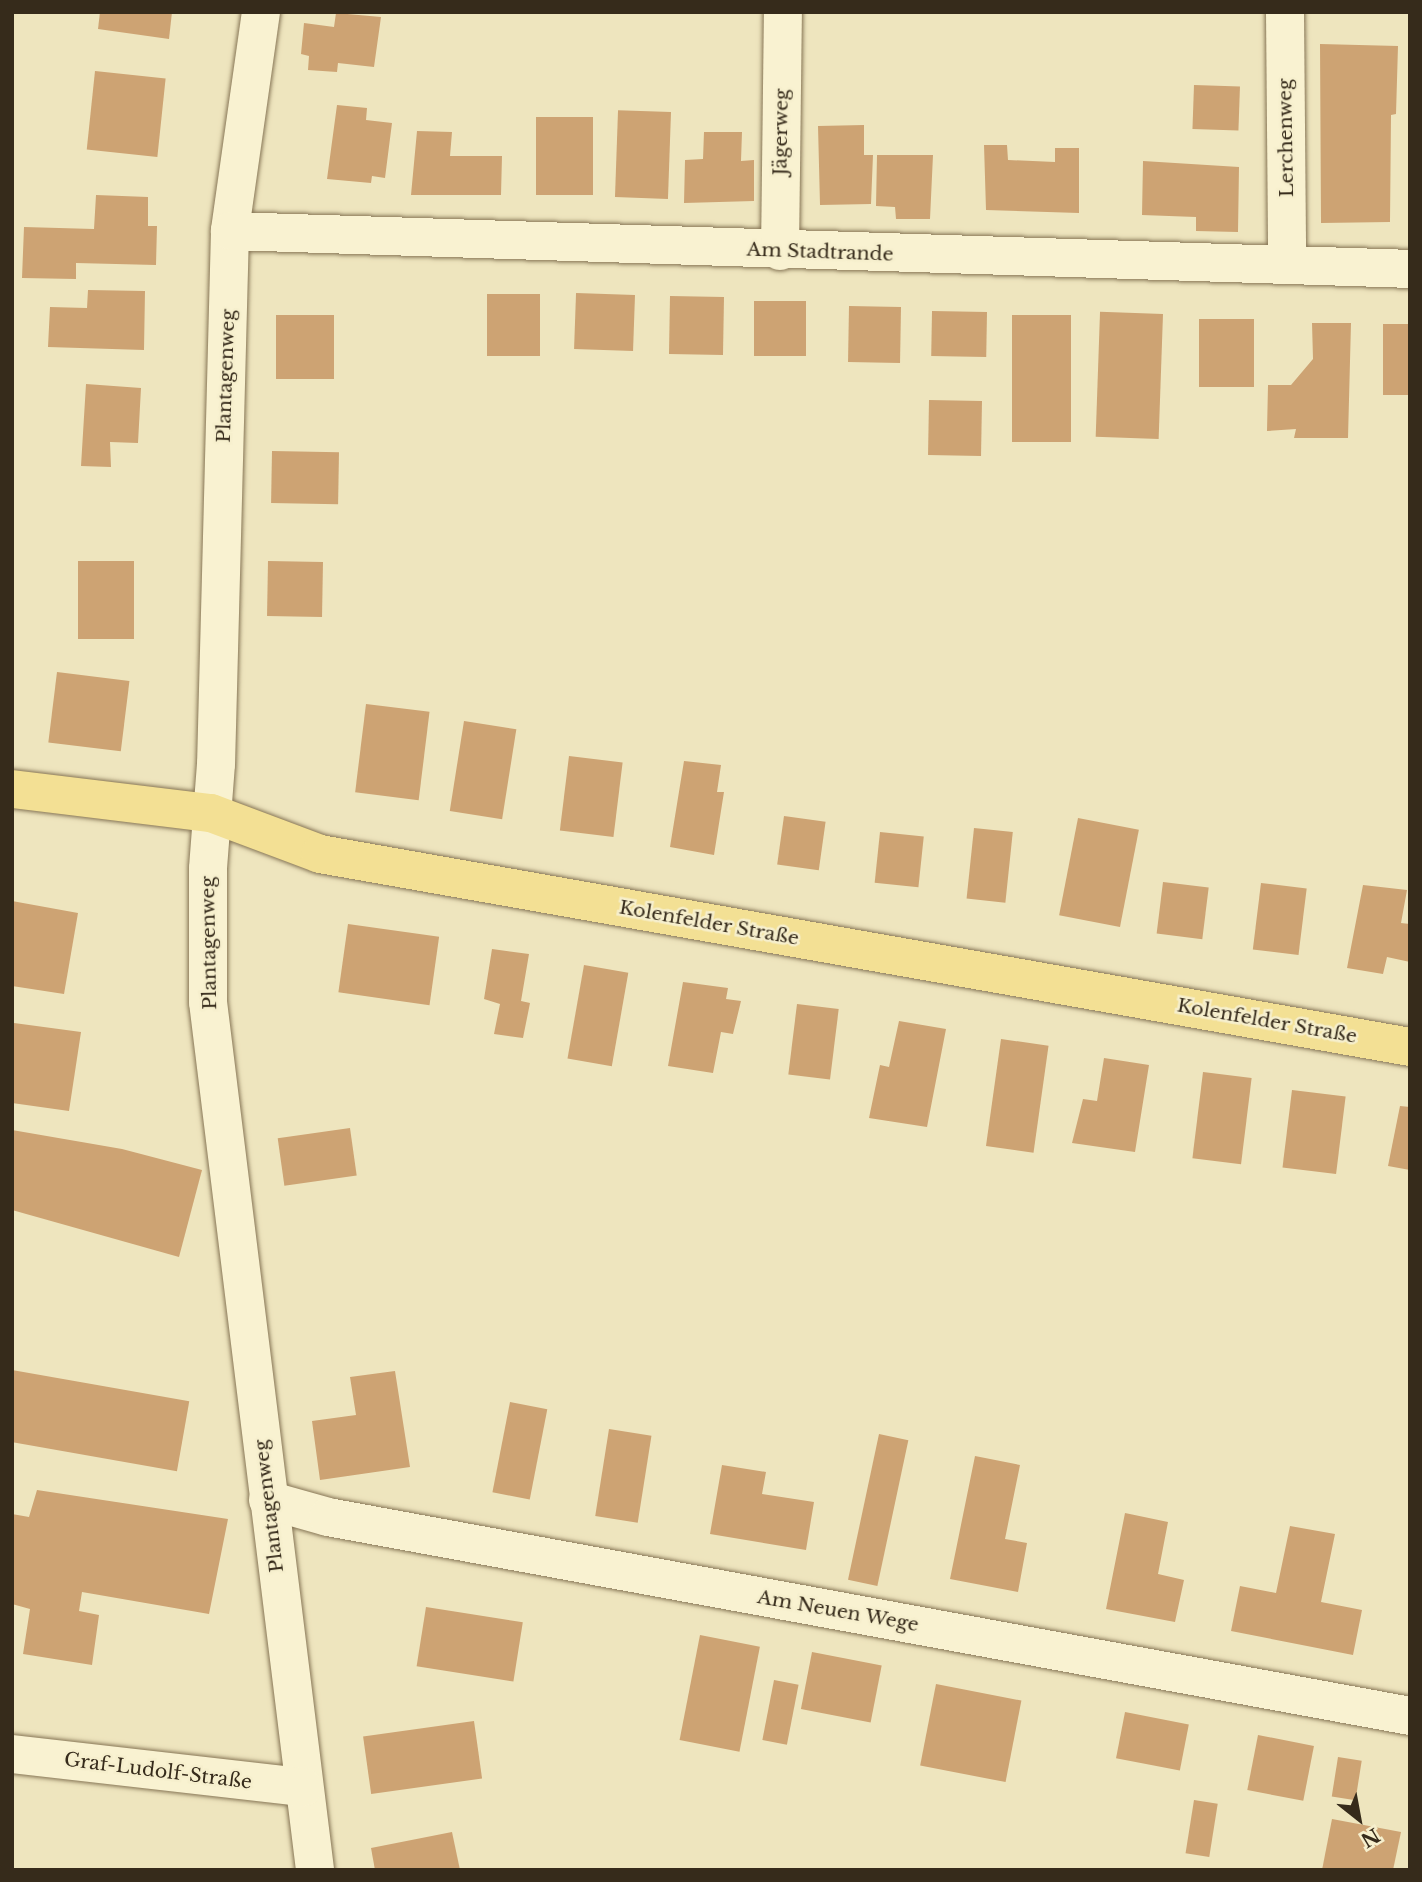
<!DOCTYPE html>
<html>
<head>
<meta charset="utf-8">
<style>
	body { margin:0 }
	#map { position:relative; width:1422px; height:1882px; overflow:hidden; background:#eee5be; font-family:"Libre Baskerville",serif }
	div>[style] { position:absolute }
	[style*='--x'] { left:calc(var(--x)*1px); top:calc(var(--y)*1px); width:calc(var(--w)*1px); rotate:calc(var(--a)*1deg) }
	.building>* { inset:0; background:#cda373; transform-origin:0 0 }
	.roads { filter:drop-shadow(0 0 2px #877656) drop-shadow(0 0 2px #877656) }
	.minor>* { height:38px; margin:-19px; padding:0 19px; transform-origin:19px; border-radius:19px; background:#f9f2d1 }
	.major>* { height:38px; margin:-19px; padding:0 19px; transform-origin:19px; border-radius:19px; background:#f3e094 }
	span { translate:-50% -50%; white-space:nowrap; text-align:center; line-height:1.15; -webkit-text-stroke:5px #f6efcd; paint-order:stroke }
	.street-label { font-size:19px; color:#362b1b }
	.frame { position:absolute; inset:0; border:14px solid #362b1b; pointer-events:none }
	.north { position:absolute; left:1324px; top:1784px; width:70px; height:70px; -webkit-text-stroke:5px #f6efcd; paint-order:stroke; rotate:149deg; font-size:19px; font-weight:700; line-height:28px; text-align:center; color:#362b1b }
	.north::after { content:''; display:block; margin:auto; width:24px; height:32px; background:#362b1b; clip-path:polygon(50% 0,100% 100%,50% 72%,0 100%) }
</style>
</head>
<body>
<div id="map">
	<div class="building">
		<div style="clip-path:polygon(100px 12px,172px 12px,169px 39px,98px 29px)"></div>
		<div style="clip-path:polygon(336px 13px,381px 17px,374px 67px,338px 63px,337px 72px,308px 70px,309px 56px,301px 54px,304px 23px,334px 27px)"></div>
		<div style="clip-path:polygon(1320px 44px,1398px 46px,1396px 114px,1391px 115px,1390px 222px,1321px 223px)"></div>
		<div style="left:95px;top:71px;width:71px;height:79px;rotate:6deg"></div>
		<div style="left:1194px;top:85px;width:46px;height:44px;rotate:2deg"></div>
		<div style="clip-path:polygon(337px 105px,367px 108px,366px 120px,392px 123px,385px 178px,372px 176px,371px 183px,327px 179px)"></div>
		<div style="left:671px;top:112px;width:87px;height:53px;rotate:92deg"></div>
		<div style="left:536px;top:117px;width:57px;height:78px"></div>
		<div style="clip-path:polygon(864px 125px,864px 155px,873px 155px,871px 204px,820px 205px,818px 126px)"></div>
		<div style="clip-path:polygon(417px 131px,452px 132px,450px 156px,502px 156px,501px 195px,411px 195px)"></div>
		<div style="clip-path:polygon(704px 132px,742px 132px,741px 161px,754px 160px,754px 201px,684px 203px,685px 160px,703px 159px)"></div>
		<div style="clip-path:polygon(984px 145px,1007px 145px,1008px 160px,1055px 162px,1055px 148px,1079px 148px,1079px 213px,986px 210px)"></div>
		<div style="clip-path:polygon(877px 155px,933px 155px,930px 219px,896px 219px,895px 207px,876px 206px)"></div>
		<div style="clip-path:polygon(1143px 161px,1239px 167px,1238px 232px,1196px 231px,1196px 217px,1142px 215px)"></div>
		<div style="clip-path:polygon(96px 195px,148px 197px,148px 226px,157px 226px,156px 265px,76px 263px,76px 279px,22px 278px,24px 227px,94px 229px)"></div>
		<div style="clip-path:polygon(88px 290px,145px 291px,144px 350px,48px 347px,50px 307px,87px 308px)"></div>
		<div style="left:487px;top:294px;width:53px;height:62px"></div>
		<div style="left:635px;top:295px;width:56px;height:59px;rotate:92deg"></div>
		<div style="left:724px;top:297px;width:58px;height:54px;rotate:91deg"></div>
		<div style="left:806px;top:301px;width:55px;height:52px;rotate:90deg"></div>
		<div style="left:901px;top:307px;width:56px;height:52px;rotate:91deg"></div>
		<div style="left:987px;top:312px;width:45px;height:55px;rotate:91deg"></div>
		<div style="left:1163px;top:314px;width:125px;height:63px;rotate:92deg"></div>
		<div style="left:276px;top:315px;width:58px;height:64px"></div>
		<div style="left:1071px;top:315px;width:127px;height:59px;rotate:90deg"></div>
		<div style="left:1254px;top:319px;width:68px;height:55px;rotate:90deg"></div>
		<div style="clip-path:polygon(1312px 323px,1351px 323px,1348px 438px,1294px 438px,1296px 429px,1267px 431px,1268px 385px,1291px 385px,1313px 359px)"></div>
		<div style="left:1383px;top:324px;width:27px;height:71px"></div>
		<div style="clip-path:polygon(86px 384px,141px 388px,138px 443px,110px 442px,111px 467px,81px 466px)"></div>
		<div style="left:929px;top:400px;width:53px;height:55px;rotate:1deg"></div>
		<div style="left:272px;top:451px;width:67px;height:52px;rotate:1deg"></div>
		<div style="left:78px;top:561px;width:56px;height:78px"></div>
		<div style="left:268px;top:561px;width:55px;height:55px;rotate:1deg"></div>
		<div style="left:57px;top:672px;width:73px;height:71px;rotate:7deg"></div>
		<div style="left:366px;top:704px;width:64px;height:89px;rotate:7deg"></div>
		<div style="left:464px;top:721px;width:53px;height:91px;rotate:9deg"></div>
		<div style="left:569px;top:756px;width:54px;height:75px;rotate:7deg"></div>
		<div style="clip-path:polygon(684px 761px,721px 765px,717px 792px,724px 792px,714px 855px,670px 847px)"></div>
		<div style="left:784px;top:816px;width:42px;height:49px;rotate:8deg"></div>
		<div style="left:1078px;top:818px;width:62px;height:99px;rotate:11deg"></div>
		<div style="left:974px;top:828px;width:39px;height:71px;rotate:6deg"></div>
		<div style="left:880px;top:832px;width:44px;height:51px;rotate:6deg"></div>
		<div style="left:1163px;top:882px;width:46px;height:52px;rotate:7deg"></div>
		<div style="left:1261px;top:883px;width:46px;height:67px;rotate:7deg"></div>
		<div style="clip-path:polygon(1363px 885px,1407px 890px,1401px 923px,1410px 924px,1410px 962px,1387px 957px,1383px 974px,1347px 968px)"></div>
		<div style="clip-path:polygon(12px 901px,78px 913px,64px 994px,12px 986px)"></div>
		<div style="left:348px;top:924px;width:92px;height:69px;rotate:8deg"></div>
		<div style="clip-path:polygon(492px 949px,529px 954px,521px 1001px,530px 1003px,523px 1038px,494px 1034px,500px 1004px,484px 999px)"></div>
		<div style="left:584px;top:965px;width:45px;height:95px;rotate:10deg"></div>
		<div style="clip-path:polygon(683px 982px,728px 988px,726px 999px,741px 1001px,733px 1034px,721px 1032px,713px 1073px,668px 1066px)"></div>
		<div style="left:797px;top:1004px;width:42px;height:71px;rotate:7deg"></div>
		<div style="clip-path:polygon(899px 1021px,946px 1029px,927px 1127px,869px 1118px,880px 1065px,889px 1067px)"></div>
		<div style="clip-path:polygon(14px 1023px,81px 1032px,69px 1111px,12px 1103px)"></div>
		<div style="left:1001px;top:1039px;width:48px;height:108px;rotate:8deg"></div>
		<div style="clip-path:polygon(1104px 1058px,1149px 1065px,1135px 1152px,1072px 1143px,1083px 1099px,1097px 1101px)"></div>
		<div style="left:1203px;top:1072px;width:49px;height:87px;rotate:7deg"></div>
		<div style="left:1292px;top:1090px;width:54px;height:78px;rotate:7deg"></div>
		<div style="clip-path:polygon(1400px 1106px,1410px 1107px,1410px 1170px,1388px 1166px)"></div>
		<div style="left:350px;top:1128px;width:48px;height:73px;rotate:82deg"></div>
		<div style="clip-path:polygon(12px 1130px,122px 1149px,202px 1170px,179px 1257px,12px 1210px)"></div>
		<div style="left:12px;top:1370px;width:180px;height:71px;rotate:10deg"></div>
		<div style="clip-path:polygon(395px 1371px,410px 1467px,320px 1480px,312px 1421px,356px 1415px,350px 1377px)"></div>
		<div style="left:510px;top:1402px;width:38px;height:92px;rotate:11deg"></div>
		<div style="left:609px;top:1429px;width:43px;height:88px;rotate:9deg"></div>
		<div style="left:879px;top:1434px;width:30px;height:149px;rotate:12deg"></div>
		<div style="clip-path:polygon(975px 1456px,1020px 1465px,1005px 1539px,1027px 1543px,1018px 1592px,950px 1579px)"></div>
		<div style="clip-path:polygon(722px 1465px,766px 1472px,762px 1494px,814px 1502px,806px 1550px,710px 1534px)"></div>
		<div style="clip-path:polygon(37px 1490px,228px 1519px,209px 1614px,82px 1592px,79px 1611px,99px 1615px,92px 1665px,23px 1654px,30px 1609px,12px 1604px,12px 1514px,29px 1517px)"></div>
		<div style="clip-path:polygon(1125px 1513px,1168px 1522px,1158px 1574px,1184px 1580px,1175px 1622px,1106px 1609px)"></div>
		<div style="clip-path:polygon(1290px 1526px,1335px 1534px,1321px 1602px,1362px 1610px,1353px 1655px,1231px 1631px,1240px 1586px,1276px 1593px)"></div>
		<div style="left:426px;top:1607px;width:98px;height:60px;rotate:9deg"></div>
		<div style="left:700px;top:1635px;width:61px;height:107px;rotate:11deg"></div>
		<div style="left:812px;top:1652px;width:71px;height:58px;rotate:11deg"></div>
		<div style="left:774px;top:1680px;width:25px;height:61px;rotate:11deg"></div>
		<div style="left:936px;top:1684px;width:87px;height:83px;rotate:11deg"></div>
		<div style="left:1125px;top:1712px;width:65px;height:47px;rotate:11deg"></div>
		<div style="left:474px;top:1721px;width:58px;height:112px;rotate:82deg"></div>
		<div style="left:1258px;top:1735px;width:57px;height:56px;rotate:11deg"></div>
		<div style="left:1338px;top:1757px;width:24px;height:40px;rotate:9deg"></div>
		<div style="left:1194px;top:1800px;width:24px;height:54px;rotate:9deg"></div>
		<div style="clip-path:polygon(1332px 1819px,1401px 1832px,1393px 1870px,1322px 1870px)"></div>
		<div style="clip-path:polygon(452px 1832px,460px 1870px,375px 1870px,371px 1848px)"></div>
	</div>
	<div class="roads">
		<div class="minor">
			<div style="--x:261;--y:12;--w:221;--a:98.1"></div>
			<div style="--x:230;--y:231;--w:533;--a:91.5"></div>
			<div style="--x:216;--y:764;--w:105;--a:94.4"></div>
			<div style="--x:208;--y:869;--w:133;--a:90"></div>
			<div style="--x:208;--y:1002;--w:875;--a:82.97"></div>
			<div style="--x:1285;--y:12;--w:253;--a:89.5"></div>
			<div style="--x:230;--y:231;--w:1181;--a:1.84"></div>
			<div style="--x:780;--y:251;--w:239;--a:-89.3"></div>
			<div style="--x:268;--y:1500;--w:62;--a:15.8"></div>
			<div style="--x:328;--y:1517;--w:1100;--a:10.42"></div>
			<div style="--x:12;--y:1754;--w:293;--a:6.5"></div>
		</div>
		<div class="major">
			<div style="--x:12;--y:789;--w:200;--a:6.9"></div>
			<div style="--x:211;--y:813;--w:116;--a:20.6"></div>
			<div style="--x:320;--y:854;--w:1107;--a:10.04"></div>
		</div>
	</div>
	<div class="street-label">
		<span style="left:781px;top:132px;rotate:-89deg">Jägerweg</span>
		<span style="left:1286px;top:138px;rotate:-91deg">Lerchenweg</span>
		<span style="left:820px;top:252px;rotate:2deg">Am Stadtrande</span>
		<span style="left:226px;top:376px;rotate:-88deg">Plantagenweg</span>
		<span style="left:709px;top:923px;rotate:10deg">Kolenfelder Straße</span>
		<span style="left:209px;top:943px;rotate:-91deg">Plantagenweg</span>
		<span style="left:1267px;top:1021px;rotate:10deg">Kolenfelder Straße</span>
		<span style="left:269px;top:1506px;rotate:-97deg">Plantagenweg</span>
		<span style="left:838px;top:1611px;rotate:10deg">Am Neuen Wege</span>
		<span style="left:158px;top:1771px;rotate:7deg">Graf-Ludolf-Straße</span>
	</div>
	<div class="frame"></div>
	<div class="north">N</div>
</div>
</body>
</html>
